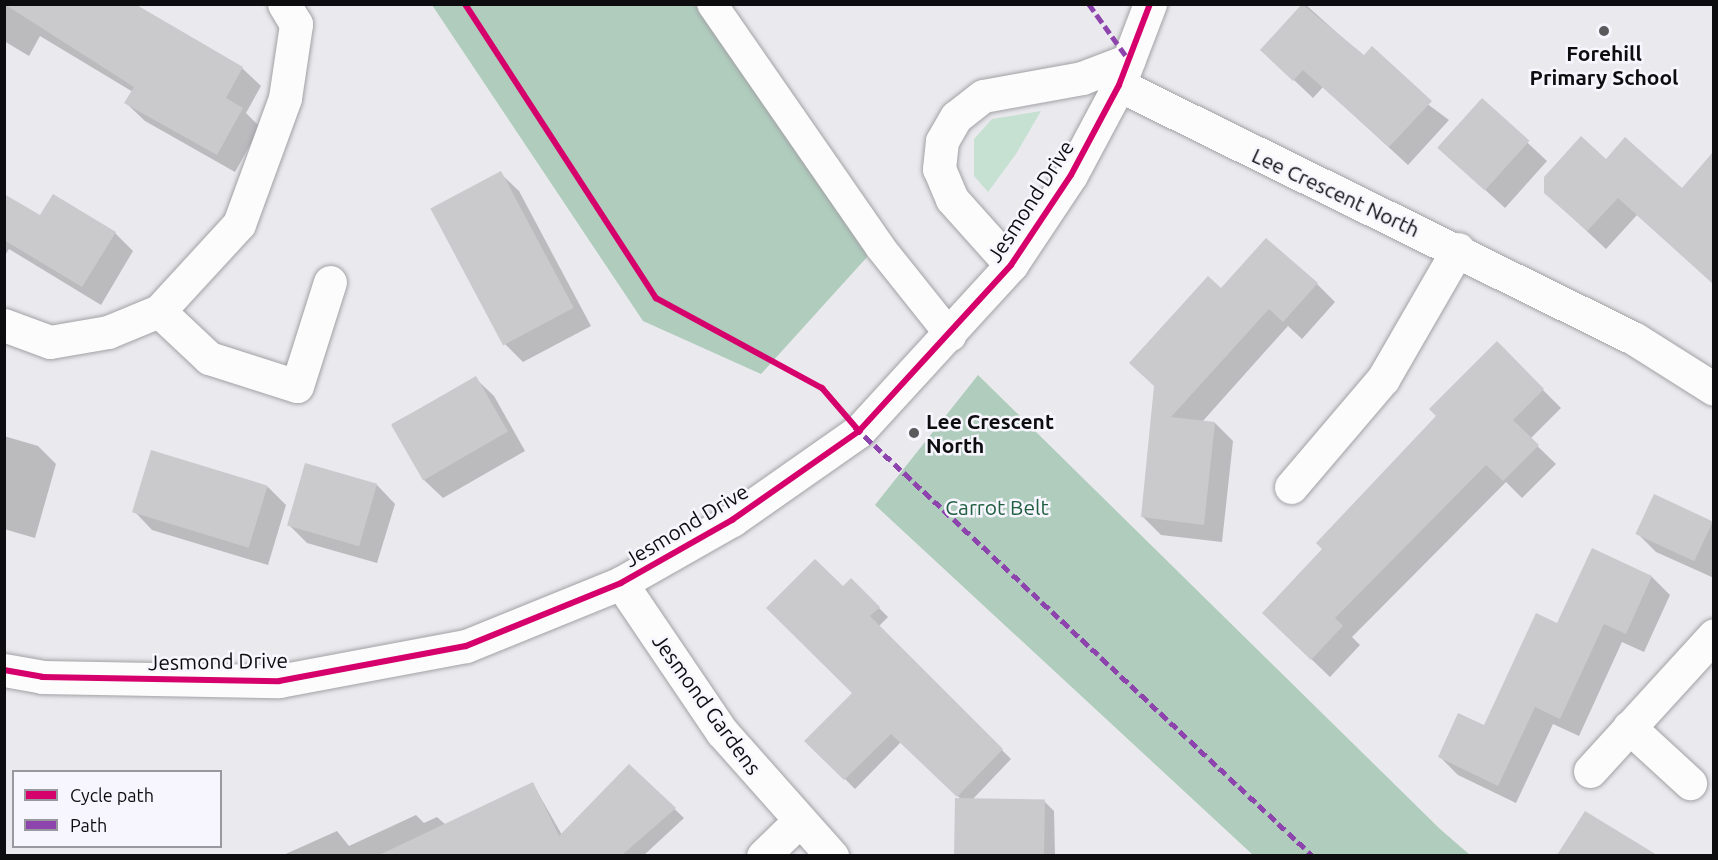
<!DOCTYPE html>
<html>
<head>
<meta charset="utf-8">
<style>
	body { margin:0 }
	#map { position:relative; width:1718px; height:860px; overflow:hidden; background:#eaeaee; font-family:Ubuntu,sans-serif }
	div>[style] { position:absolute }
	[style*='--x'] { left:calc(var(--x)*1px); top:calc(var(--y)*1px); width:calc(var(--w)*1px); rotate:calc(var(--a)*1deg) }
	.green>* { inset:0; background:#c6e0d2 }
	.forest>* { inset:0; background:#afccbd }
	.shadow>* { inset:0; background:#0003 }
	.building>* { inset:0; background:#cacacd; transform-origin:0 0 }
	.roads { filter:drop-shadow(0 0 2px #a2a1a5) drop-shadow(0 0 2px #a2a1a5) }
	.lane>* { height:30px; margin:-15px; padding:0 15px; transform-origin:15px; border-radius:15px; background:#fcfcfc }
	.street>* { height:33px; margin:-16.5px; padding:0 16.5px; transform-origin:16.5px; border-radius:16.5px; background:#fcfcfc }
	.secondary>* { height:33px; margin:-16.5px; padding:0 16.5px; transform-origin:16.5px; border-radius:16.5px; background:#fcfcfc }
	.quiet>* { height:4.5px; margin-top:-2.25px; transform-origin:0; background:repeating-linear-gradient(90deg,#8e44ad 0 9px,transparent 0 13.5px) }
	.cycleway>* { height:6px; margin:-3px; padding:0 3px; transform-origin:3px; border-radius:3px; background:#d6006c }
	.dots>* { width:16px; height:16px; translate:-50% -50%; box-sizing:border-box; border:3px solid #f7f6fe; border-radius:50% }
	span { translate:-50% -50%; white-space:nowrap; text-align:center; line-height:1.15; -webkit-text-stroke:5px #f7f6fe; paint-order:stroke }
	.poi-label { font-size:21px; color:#0d0c0f; font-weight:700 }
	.left { translate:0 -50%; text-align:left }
	.street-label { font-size:21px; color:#0d0c0f }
	.park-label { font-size:21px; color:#205e3f }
	.frame { position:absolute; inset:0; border:6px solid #0d0c0f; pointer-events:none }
	.legend { position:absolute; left:12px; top:770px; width:210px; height:78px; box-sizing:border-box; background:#f7f6fe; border:2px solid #99989e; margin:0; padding:8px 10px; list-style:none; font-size:18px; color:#0d0c0f }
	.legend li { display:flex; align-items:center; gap:12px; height:30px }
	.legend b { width:30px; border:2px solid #99989e }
</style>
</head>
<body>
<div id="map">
	<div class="green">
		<div style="clip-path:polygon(1041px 111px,1016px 154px,988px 192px,974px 176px,974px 139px,992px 119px)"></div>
	</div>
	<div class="forest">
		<div style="clip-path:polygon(432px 5px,699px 5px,868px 256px,761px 374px,643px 321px)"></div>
		<div style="clip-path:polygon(978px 375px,1440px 829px,1470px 855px,1253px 855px,875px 505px)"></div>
	</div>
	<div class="shadow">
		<div style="clip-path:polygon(4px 4px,131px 4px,242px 68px,261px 86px,246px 113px,260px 127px,235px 172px,145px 121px,126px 103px,133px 92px,40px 36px,29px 56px,4px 41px)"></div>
		<div style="clip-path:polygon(1305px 4px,1364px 57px,1449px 120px,1408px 165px,1323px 87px,1313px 98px,1262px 50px)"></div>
		<div style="clip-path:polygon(1482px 100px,1547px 161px,1505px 208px,1458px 165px)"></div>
		<div style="clip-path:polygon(1606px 161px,1682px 190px,1694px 176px,1714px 193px,1714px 284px,1637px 215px,1606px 249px,1545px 192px)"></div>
		<div style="clip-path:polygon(500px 173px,519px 191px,591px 326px,523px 362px,505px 344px)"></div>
		<div style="clip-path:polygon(4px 196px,41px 217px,115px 233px,133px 251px,101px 305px,9px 249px,4px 257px)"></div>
		<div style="clip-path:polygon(1317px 284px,1335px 302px,1302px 339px,1288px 326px,1202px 422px,1215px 423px,1233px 441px,1222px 542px,1161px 535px,1143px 517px,1156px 387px,1221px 290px)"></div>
		<div style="clip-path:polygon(1497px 344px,1561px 408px,1530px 439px,1556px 464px,1522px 498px,1506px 482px,1352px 637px,1360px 645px,1330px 677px,1282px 631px,1324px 549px)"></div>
		<div style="clip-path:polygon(475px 378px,494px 396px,525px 451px,443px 498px,424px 480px,392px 424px)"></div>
		<div style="clip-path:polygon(4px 436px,38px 446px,56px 464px,35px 538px,4px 529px)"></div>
		<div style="clip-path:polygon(377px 485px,395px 504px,377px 563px,307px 543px,288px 524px)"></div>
		<div style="clip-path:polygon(268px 487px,286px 505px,268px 565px,152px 530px,134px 511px)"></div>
		<div style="clip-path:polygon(1712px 522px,1714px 578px,1656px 552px,1638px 534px)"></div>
		<div style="clip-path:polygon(1593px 550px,1652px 577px,1670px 595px,1644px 652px,1622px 642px,1579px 736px,1553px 724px,1516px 803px,1458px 775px,1440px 757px,1485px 727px,1558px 625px)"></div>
		<div style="clip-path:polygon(851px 580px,888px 617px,878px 627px,1011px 759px,972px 800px,1045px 802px,1054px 811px,1055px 856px,956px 856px,957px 799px,961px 799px,901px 742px,855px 789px,807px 741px,854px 693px,843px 589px)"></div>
		<div style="clip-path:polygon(629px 766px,684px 818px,643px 856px,281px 856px,337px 831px,349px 846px,416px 815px,424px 823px,437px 817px,446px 825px,533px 784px,562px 835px)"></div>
		<div style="clip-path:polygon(1586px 813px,1655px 856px,1559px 856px)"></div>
	</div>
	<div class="building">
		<div style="clip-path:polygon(4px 4px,135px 4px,243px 67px,226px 98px,243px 108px,217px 155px,124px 103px,134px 87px)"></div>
		<div style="clip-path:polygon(1302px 4px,1364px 55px,1372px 46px,1432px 101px,1389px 147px,1303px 70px,1293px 81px,1260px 50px)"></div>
		<div style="left:1482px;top:98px;width:64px;height:67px;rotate:42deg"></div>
		<div style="clip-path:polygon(1581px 136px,1606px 159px,1625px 137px,1682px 188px,1713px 152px,1713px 284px,1618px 198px,1587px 231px,1544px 193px,1544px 177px)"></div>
		<div style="left:501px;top:171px;width:155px;height:80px;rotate:62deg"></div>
		<div style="clip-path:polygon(4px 194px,40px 215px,53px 194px,116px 232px,82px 287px,4px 240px)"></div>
		<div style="clip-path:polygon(1266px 238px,1318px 283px,1283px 322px,1269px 309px,1171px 417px,1215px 422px,1204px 525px,1141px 517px,1154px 386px,1129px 363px,1208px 276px,1221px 288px)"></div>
		<div style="clip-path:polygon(1497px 341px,1544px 389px,1513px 420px,1539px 445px,1503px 481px,1486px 465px,1335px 618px,1343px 626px,1311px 660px,1262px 613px,1322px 549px,1316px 543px,1436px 416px,1429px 409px)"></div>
		<div style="left:476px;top:376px;width:64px;height:98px;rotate:60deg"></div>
		<div style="left:151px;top:450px;width:122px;height:65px;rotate:17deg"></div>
		<div style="left:305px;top:463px;width:75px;height:65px;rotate:16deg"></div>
		<div style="left:1654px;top:494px;width:65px;height:44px;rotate:25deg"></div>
		<div style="clip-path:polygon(1592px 548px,1652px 576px,1626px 634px,1604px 624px,1560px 719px,1535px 707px,1498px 786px,1438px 757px,1458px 713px,1484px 725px,1536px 613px,1557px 623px)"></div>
		<div style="clip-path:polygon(815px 559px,843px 586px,851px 578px,880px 607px,870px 616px,1003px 749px,957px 797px,891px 734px,844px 780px,804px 741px,852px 693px,766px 608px)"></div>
		<div style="clip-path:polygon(629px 764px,676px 808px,622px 855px,379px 855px,533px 782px,559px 836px)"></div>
		<div style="left:955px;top:798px;width:90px;height:57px;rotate:1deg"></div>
		<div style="clip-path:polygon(1585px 811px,1657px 855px,1557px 855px)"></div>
	</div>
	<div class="roads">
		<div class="lane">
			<div style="--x:712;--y:4;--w:295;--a:55.3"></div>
			<div style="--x:880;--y:247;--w:114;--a:51.4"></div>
		</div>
		<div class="street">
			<div style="--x:1119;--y:85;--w:575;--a:26.21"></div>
			<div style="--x:1635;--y:339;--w:93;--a:32.3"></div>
			<div style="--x:1011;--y:265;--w:89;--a:-131.8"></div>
			<div style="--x:952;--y:199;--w:33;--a:-113"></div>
			<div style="--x:939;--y:169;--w:28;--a:-84"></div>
			<div style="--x:942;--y:141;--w:28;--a:-60"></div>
			<div style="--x:956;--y:117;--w:34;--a:-38"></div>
			<div style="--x:983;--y:96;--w:101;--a:-10.3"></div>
			<div style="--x:1082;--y:78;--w:50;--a:-21"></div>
			<div style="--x:159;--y:311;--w:69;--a:43.2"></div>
			<div style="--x:209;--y:358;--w:92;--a:17.7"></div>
			<div style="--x:297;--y:386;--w:109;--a:-72.4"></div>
			<div style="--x:4;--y:325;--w:49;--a:20.3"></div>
			<div style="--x:50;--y:342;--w:59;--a:-9.8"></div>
			<div style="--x:108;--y:332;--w:55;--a:-22.4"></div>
			<div style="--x:159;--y:311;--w:118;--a:-47.4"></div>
			<div style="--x:239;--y:224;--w:134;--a:-69.9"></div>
			<div style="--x:285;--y:98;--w:75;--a:-81.5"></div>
			<div style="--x:296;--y:24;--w:23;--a:-121"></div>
			<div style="--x:1291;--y:487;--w:142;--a:-49.6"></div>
			<div style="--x:1383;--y:379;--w:150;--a:-60"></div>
			<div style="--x:621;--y:583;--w:180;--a:55.9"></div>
			<div style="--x:722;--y:732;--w:166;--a:48.4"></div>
			<div style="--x:1629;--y:727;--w:83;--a:42.6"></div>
			<div style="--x:1590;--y:771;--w:184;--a:-47.6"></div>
			<div style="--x:763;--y:856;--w:49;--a:-44.2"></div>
		</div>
		<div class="secondary">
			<div style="--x:4;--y:670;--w:39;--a:10"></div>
			<div style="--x:42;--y:677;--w:237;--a:1"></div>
			<div style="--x:279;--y:681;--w:190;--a:-10.6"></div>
			<div style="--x:466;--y:646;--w:167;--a:-22.1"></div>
			<div style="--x:621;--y:583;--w:128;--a:-29.6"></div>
			<div style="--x:732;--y:520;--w:155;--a:-35"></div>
			<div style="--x:859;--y:431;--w:225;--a:-47.5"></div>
			<div style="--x:1011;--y:265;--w:108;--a:-56.3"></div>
			<div style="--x:1071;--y:175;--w:102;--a:-61.9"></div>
			<div style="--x:1119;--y:85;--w:87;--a:-69.1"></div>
		</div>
	</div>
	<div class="quiet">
		<div style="--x:1089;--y:4;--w:69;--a:54.5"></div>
		<div style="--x:855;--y:427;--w:628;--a:43.13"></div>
	</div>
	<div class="cycleway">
		<div style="--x:465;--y:4;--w:351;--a:57"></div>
		<div style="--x:656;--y:298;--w:189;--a:28.5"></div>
		<div style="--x:822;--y:388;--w:57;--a:49.3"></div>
		<div style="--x:4;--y:670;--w:39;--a:10"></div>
		<div style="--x:42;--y:677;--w:237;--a:1"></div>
		<div style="--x:279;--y:681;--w:190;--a:-10.6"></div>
		<div style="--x:466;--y:646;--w:167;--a:-22.1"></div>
		<div style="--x:621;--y:583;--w:128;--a:-29.6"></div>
		<div style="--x:732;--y:520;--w:155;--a:-35"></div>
		<div style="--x:859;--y:431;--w:225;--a:-47.5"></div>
		<div style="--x:1011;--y:265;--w:108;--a:-56.3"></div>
		<div style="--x:1071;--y:175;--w:102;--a:-61.9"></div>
		<div style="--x:1119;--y:85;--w:87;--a:-69.1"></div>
	</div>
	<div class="dots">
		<div style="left:1604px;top:31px;background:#5a5a5d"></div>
		<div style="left:914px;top:433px;background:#5a5a5d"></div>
	</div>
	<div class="poi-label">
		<span style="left:1604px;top:65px">Forehill<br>Primary School</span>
		<span class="left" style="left:926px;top:433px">Lee Crescent<br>North</span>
	</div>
	<div class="street-label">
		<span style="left:1336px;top:192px;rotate:25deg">Lee Crescent North</span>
		<span style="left:1030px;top:201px;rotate:-57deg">Jesmond Drive</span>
		<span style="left:686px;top:525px;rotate:-31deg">Jesmond Drive</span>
		<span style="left:218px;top:661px;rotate:-1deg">Jesmond Drive</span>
		<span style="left:707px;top:704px;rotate:54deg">Jesmond Gardens</span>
	</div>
	<div class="park-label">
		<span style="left:997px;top:507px">Carrot Belt</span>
	</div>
	<div class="frame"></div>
	<ul class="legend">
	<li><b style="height:8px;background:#d6006c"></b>Cycle path</li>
	<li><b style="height:8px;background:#8e44ad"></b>Path</li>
	</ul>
</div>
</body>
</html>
